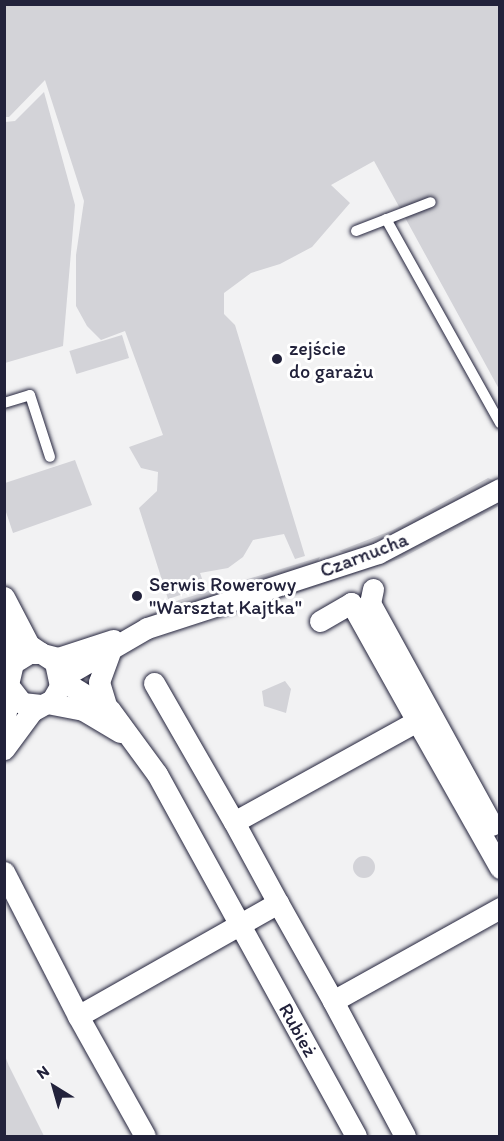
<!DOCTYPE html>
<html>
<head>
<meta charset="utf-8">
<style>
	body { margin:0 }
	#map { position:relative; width:504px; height:1141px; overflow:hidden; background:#f2f2f3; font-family:Itim,sans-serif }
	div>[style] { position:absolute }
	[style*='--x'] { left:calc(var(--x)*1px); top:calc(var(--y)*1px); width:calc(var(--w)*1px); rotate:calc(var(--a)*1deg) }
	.green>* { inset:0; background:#d3d3d8; transform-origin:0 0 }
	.round { border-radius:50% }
	.roads { filter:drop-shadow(0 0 2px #22223b) drop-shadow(0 0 2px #22223b) }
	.lane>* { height:10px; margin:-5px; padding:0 5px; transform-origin:5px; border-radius:5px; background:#fff }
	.street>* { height:21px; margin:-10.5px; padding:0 10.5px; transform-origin:10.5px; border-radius:10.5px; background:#fff }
	.dots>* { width:16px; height:16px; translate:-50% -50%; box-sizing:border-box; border:3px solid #fff; border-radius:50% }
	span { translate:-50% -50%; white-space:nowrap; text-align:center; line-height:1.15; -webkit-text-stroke:6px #fff; paint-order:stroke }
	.poi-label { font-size:20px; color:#22223b }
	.left { translate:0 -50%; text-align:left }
	.street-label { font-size:20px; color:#22223b }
	.frame { position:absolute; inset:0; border:6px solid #22223b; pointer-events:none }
	.north { position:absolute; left:24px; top:1057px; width:60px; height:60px; -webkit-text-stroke:4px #fff; paint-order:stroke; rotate:323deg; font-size:16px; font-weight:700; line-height:24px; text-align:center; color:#22223b }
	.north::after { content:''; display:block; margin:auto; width:21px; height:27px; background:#22223b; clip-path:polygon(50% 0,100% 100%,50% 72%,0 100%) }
</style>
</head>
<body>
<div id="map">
	<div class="green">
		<div style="clip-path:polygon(5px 5px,499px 5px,499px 389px,374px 161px,331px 185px,350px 203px,312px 247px,280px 264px,251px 273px,224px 293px,224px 314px,235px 325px,305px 556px,295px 559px,284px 534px,253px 540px,243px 557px,228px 568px,200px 573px,205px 587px,168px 599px,139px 508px,157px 491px,158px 472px,141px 468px,129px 447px,163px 435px,125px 331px,101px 340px,87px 326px,76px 306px,76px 255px,84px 201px,45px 80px,9px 117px,5px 117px)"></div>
		<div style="clip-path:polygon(44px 92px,75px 205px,63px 346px,5px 363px,5px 122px,15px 121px)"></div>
		<div style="left:122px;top:335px;width:24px;height:55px;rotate:73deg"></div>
		<div style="clip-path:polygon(75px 460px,92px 505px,13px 533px,5px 509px,5px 483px)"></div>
		<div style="clip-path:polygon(488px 478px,495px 481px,382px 542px,346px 553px,339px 551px,393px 530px)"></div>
		<div style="clip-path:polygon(499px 498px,499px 506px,402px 558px,226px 617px,224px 610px)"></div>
		<div style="clip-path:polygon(320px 557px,316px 564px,129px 626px,179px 600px)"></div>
		<div style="clip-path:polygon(285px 681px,291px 689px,286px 713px,264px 706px,262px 691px)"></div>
		<div class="round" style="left:353px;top:856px;width:22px;height:22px"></div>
		<div style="clip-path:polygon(5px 1056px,9px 1066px,44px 1136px,5px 1136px)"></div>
	</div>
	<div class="roads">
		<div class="lane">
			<div style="--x:386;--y:219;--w:234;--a:60.8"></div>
			<div style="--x:356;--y:231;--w:80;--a:-21.1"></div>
			<div style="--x:4;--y:403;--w:27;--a:-17"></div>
			<div style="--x:30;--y:395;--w:65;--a:72.1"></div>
		</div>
		<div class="street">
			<div style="--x:373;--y:589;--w:14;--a:102"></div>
			<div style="--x:370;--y:603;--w:253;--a:61.2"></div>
			<div style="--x:4;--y:597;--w:54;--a:62.5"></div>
			<div style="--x:29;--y:645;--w:14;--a:34"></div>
			<div style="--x:4;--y:619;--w:45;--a:78.4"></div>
			<div style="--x:320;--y:621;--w:36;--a:-30"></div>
			<div style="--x:351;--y:603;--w:135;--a:60.8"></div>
			<div style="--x:46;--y:655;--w:12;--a:14"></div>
			<div style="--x:58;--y:658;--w:58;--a:-18.1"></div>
			<div style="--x:61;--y:678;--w:99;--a:-30.2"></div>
			<div style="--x:147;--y:628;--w:243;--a:-18"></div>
			<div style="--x:378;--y:553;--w:138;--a:-27.7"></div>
			<div style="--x:61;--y:680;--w:57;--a:31.5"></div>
			<div style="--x:110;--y:710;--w:79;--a:53.7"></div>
			<div style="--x:157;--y:774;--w:413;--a:61.2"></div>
			<div style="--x:154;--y:683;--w:160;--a:60.1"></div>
			<div style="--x:47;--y:703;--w:37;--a:11"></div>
			<div style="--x:83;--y:710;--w:43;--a:30.7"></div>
			<div style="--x:106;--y:705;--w:24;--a:-107"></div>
			<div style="--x:99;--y:682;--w:35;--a:-70"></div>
			<div style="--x:4;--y:723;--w:34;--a:-80"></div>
			<div style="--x:4;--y:749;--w:47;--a:-53.6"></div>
			<div style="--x:32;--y:711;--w:23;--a:-29"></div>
			<div style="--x:52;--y:700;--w:16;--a:-60"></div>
			<div style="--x:60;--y:686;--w:25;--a:-102"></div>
			<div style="--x:55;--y:662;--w:17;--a:-147"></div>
			<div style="--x:41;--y:653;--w:12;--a:180"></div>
			<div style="--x:29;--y:653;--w:19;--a:148"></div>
			<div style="--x:13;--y:663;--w:23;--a:103"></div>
			<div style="--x:8;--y:685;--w:23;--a:52"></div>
			<div style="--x:22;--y:703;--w:19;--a:6"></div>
			<div style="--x:4;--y:872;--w:162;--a:62.8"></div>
			<div style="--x:78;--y:1016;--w:137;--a:60.8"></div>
			<div style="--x:278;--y:903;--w:92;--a:-118.5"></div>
			<div style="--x:234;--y:822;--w:209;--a:-28.9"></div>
			<div style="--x:417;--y:721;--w:169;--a:60.5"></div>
			<div style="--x:78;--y:1016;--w:230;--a:-29.5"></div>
			<div style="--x:278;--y:903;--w:112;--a:60.7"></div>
			<div style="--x:405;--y:1136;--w:153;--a:-118.1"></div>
			<div style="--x:333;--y:1001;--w:191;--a:-29.1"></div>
		</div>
	</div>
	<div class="dots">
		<div style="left:277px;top:359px;background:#22223b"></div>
		<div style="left:137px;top:596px;background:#22223b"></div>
	</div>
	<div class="poi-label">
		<span class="left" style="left:289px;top:360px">zejście<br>do garażu</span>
		<span class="left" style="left:149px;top:596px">Serwis Rowerowy<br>"Warsztat Kajtka"</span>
	</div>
	<div class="street-label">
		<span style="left:364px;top:555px;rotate:-21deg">Czarnucha</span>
		<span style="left:298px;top:1030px;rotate:61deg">Rubież</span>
	</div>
	<div class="frame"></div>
	<div class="north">N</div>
</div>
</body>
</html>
